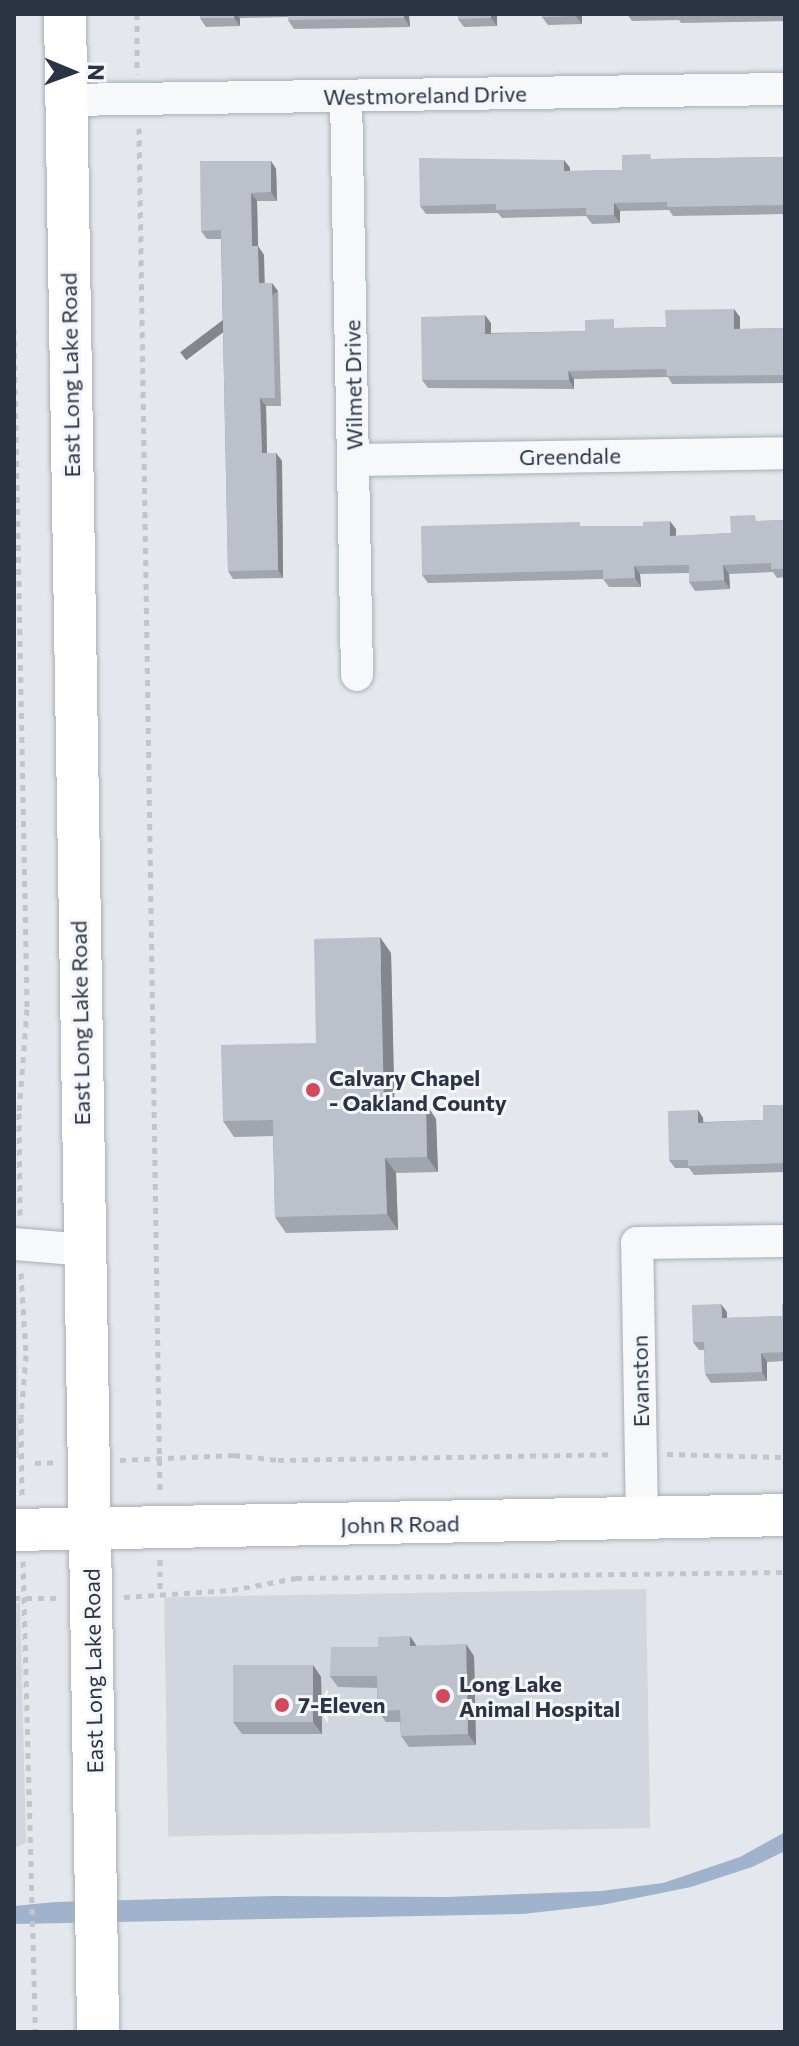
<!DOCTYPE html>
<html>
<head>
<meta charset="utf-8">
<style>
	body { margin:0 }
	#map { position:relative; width:799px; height:2046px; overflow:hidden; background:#e4e7ec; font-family:Commissioner,sans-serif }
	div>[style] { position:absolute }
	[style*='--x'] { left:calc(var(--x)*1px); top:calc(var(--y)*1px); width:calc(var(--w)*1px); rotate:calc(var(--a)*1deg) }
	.built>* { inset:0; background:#d2d6de; transform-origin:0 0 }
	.water>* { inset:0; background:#9fb4cc }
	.path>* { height:5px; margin-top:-2.5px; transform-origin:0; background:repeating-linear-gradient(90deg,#c2c5cb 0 6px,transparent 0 12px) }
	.roads { filter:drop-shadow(0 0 2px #a9aeb7) drop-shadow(0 0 2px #a9aeb7) }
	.minor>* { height:32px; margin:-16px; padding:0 16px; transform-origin:16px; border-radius:16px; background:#f7f8fa }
	.major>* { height:42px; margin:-21px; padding:0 21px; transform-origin:21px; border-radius:21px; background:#fff }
	.wall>* { inset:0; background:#a1a5ae }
	.shaded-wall>* { inset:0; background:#83868d; transform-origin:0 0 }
	.building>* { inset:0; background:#bbc0ca; transform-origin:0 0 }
	.dots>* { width:22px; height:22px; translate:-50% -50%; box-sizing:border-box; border:4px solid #f4f6f9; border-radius:50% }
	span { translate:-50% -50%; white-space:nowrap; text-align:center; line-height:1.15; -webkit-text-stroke:6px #f4f6f9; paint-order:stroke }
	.street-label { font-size:22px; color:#2b3445 }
	.poi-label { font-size:22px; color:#2b3445; font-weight:700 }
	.left { translate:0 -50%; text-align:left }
	.frame { position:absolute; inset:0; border:16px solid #2b3445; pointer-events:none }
	.north { position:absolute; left:32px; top:32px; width:80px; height:80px; -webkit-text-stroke:6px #f4f6f9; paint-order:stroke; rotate:91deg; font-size:22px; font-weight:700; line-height:32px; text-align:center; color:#2b3445 }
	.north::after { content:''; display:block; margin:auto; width:28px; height:36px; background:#2b3445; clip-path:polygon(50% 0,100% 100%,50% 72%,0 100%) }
</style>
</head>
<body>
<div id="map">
	<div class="built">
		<div style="clip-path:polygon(14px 1199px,15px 1199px,19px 1458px,14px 1458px)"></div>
		<div style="left:646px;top:1589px;width:239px;height:482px;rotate:89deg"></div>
		<div style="clip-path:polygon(14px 1603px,20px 1603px,26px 1843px,14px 1848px)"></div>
	</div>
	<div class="water">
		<div style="clip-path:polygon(785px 1832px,785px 1851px,752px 1867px,691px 1887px,602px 1905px,523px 1914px,14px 1924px,14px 1906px,55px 1902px,276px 1896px,447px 1897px,601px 1891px,663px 1883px,740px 1857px)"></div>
	</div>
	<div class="path">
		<div style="--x:137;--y:14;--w:60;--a:90"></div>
		<div style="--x:139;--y:128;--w:1365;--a:89.12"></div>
		<div style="--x:14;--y:329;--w:680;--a:88.9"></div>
		<div style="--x:27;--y:1009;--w:104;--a:94.4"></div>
		<div style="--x:19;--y:1113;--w:103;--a:89.4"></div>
		<div style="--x:21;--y:1273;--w:82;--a:86.5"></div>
		<div style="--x:26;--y:1355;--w:62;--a:94.6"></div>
		<div style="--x:21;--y:1417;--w:82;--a:89.3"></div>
		<div style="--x:667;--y:1454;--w:118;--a:1.5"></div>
		<div style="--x:120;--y:1460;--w:114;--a:-2.5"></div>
		<div style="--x:234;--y:1455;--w:44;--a:6.5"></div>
		<div style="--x:278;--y:1460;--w:335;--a:-1"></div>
		<div style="--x:35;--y:1463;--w:23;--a:-2"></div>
		<div style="--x:160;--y:1559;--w:35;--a:90"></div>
		<div style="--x:23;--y:1561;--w:471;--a:88.5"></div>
		<div style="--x:124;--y:1597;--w:108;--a:-3.7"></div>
		<div style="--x:232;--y:1590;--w:65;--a:-10.6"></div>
		<div style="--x:296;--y:1578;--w:489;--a:-0.7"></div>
		<div style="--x:14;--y:1598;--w:44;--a:0"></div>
	</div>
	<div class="roads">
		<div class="minor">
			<div style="--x:346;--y:96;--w:579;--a:88.91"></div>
			<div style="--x:66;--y:100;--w:719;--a:-0.88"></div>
			<div style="--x:355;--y:460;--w:430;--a:-0.9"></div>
			<div style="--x:14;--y:1244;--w:71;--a:4.8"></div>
			<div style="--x:642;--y:1520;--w:277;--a:-91"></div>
			<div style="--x:637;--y:1243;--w:148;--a:-0.8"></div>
		</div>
		<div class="major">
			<div style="--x:65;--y:14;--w:2018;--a:89.06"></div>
			<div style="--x:14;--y:1530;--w:771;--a:-1.11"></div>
		</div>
	</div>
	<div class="wall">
		<div style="clip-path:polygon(167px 14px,533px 14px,497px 15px,497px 26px,464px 27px,458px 19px,458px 15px,409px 16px,410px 27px,294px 29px,288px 20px,288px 17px,240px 18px,240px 26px,206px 27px,200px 18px,200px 15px,168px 16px)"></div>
		<div style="clip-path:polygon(582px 14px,582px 24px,548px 25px,542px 17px)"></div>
		<div style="clip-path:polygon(627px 14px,785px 14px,785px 21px,681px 23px,679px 20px,632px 21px)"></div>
		<div style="clip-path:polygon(785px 157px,785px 214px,673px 216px,669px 210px,620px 211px,620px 223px,592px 224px,586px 216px,502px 218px,498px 213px,426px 214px,420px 206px,564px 160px,570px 168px,570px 171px,622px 170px,654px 159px)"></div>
		<div style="clip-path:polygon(271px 161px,276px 169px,277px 201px,257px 201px,258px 246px,264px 255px,264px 283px,278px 291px,281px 406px,266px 406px,267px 453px,276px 453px,282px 461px,283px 578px,233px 579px,228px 571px,221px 239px,207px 239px,201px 231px)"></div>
		<div style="clip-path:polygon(740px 317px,740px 329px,785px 328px,785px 383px,672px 384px,668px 377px,574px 379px,574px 389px,428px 388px,422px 380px,491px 323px,491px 333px,585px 331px,619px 328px,666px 327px)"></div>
		<div style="clip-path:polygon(785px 520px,785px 577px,777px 578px,773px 572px,729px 574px,730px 589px,695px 591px,689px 582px,689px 573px,640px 574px,641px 587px,609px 587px,603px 579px,428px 583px,422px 575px,583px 526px,676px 529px,676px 536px,731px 533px,760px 521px)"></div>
		<div style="clip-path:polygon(391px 953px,394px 1105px,426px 1104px,436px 1119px,438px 1172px,396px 1173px,398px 1230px,286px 1233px,275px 1217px,273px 1136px,234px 1137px,223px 1121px,316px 1043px)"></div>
		<div style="clip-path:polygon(785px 1105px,785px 1172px,694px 1175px,689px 1168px,675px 1168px,669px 1160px,698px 1110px,703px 1118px,703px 1122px,763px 1120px)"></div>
		<div style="clip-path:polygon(785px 1304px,785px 1361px,767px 1362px,767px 1381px,711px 1383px,705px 1374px,704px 1350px,699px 1350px,693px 1342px,727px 1312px,727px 1318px,782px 1316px)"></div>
		<div style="clip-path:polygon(417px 1646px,474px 1656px,476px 1745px,409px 1747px,401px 1736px,400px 1722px,386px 1722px,378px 1711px,377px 1688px,338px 1687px,330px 1676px,378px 1647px)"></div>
		<div style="clip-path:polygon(313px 1665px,321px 1677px,322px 1734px,242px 1734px,233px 1722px)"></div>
	</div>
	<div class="shaded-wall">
		<div style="clip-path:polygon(234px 14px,237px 14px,240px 18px,240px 26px,234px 18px)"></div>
		<div style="clip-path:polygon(404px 14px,408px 14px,409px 16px,410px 27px,404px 18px)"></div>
		<div style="clip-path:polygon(491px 14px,497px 15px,497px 26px,491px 18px)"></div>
		<div style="clip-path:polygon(576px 14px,582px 14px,582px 24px,576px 16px)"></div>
		<div style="clip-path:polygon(564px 160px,570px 168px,570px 180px,564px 171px)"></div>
		<div style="clip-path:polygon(271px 161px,276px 169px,277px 201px,271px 192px)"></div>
		<div style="clip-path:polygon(251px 193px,257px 201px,258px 246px,264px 255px,265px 292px,259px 283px,252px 246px)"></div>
		<div style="clip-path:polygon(614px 203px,620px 211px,620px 223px,614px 215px)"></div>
		<div style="left:272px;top:283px;width:10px;height:115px;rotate:53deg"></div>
		<div style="clip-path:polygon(734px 309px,740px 317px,740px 338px,734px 329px)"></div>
		<div style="clip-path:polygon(485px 315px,491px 323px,491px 342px,485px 334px)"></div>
		<div style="clip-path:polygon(568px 371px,574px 379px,574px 389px,569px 380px)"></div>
		<div style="clip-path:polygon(260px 398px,266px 406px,267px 461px,262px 453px)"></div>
		<div style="clip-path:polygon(276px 453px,282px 461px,283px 578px,278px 570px)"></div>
		<div style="clip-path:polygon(670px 521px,676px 529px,676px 544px,670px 536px)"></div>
		<div style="clip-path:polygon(723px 565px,729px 574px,730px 589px,724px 580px)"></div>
		<div style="clip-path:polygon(634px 566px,640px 574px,641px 587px,635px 578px)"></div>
		<div style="clip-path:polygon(380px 937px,391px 953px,395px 1120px,384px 1105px)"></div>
		<div style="clip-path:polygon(426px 1104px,436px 1119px,438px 1172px,427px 1157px)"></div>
		<div style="clip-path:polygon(698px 1110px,703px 1118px,704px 1131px,698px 1123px)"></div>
		<div style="clip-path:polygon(385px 1158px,396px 1173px,398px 1230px,387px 1214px)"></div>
		<div style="clip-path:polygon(721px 1304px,727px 1312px,727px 1326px,722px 1318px)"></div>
		<div style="clip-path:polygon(761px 1353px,767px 1362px,767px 1381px,762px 1372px)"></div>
		<div style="clip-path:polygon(410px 1636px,418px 1648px,410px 1646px)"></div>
		<div style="clip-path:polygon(466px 1644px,474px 1656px,476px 1745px,468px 1734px)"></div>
		<div style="clip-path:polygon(313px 1665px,321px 1677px,322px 1734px,313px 1722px)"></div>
	</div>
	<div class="building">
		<div style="left:200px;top:14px;width:34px;height:4px"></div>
		<div style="clip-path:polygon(288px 14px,404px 14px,404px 18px,288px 20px)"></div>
		<div style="clip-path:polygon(458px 14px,491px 14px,491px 18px,458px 19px)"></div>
		<div style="clip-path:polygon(542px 14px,576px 14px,576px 16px,542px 17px)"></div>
		<div style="clip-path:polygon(650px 154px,651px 159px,785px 157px,785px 205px,667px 207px,667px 202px,614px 203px,614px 215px,586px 215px,586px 208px,496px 210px,496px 204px,420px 206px,419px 158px,564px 160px,564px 171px,622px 170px,622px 155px)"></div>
		<div style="clip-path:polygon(200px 161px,271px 161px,271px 192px,251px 193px,252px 246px,258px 246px,259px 283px,272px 283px,275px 398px,260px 398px,262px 453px,276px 453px,278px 570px,228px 571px,221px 230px,201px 231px)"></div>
		<div style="clip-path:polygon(734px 309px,734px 329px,785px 328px,785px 375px,667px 376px,666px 369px,568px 371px,569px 380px,422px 380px,421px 317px,485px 315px,485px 334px,585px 331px,585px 320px,614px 319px,614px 328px,666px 327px,665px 310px)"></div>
		<div style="clip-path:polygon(755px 515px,756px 521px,785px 520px,785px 569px,771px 569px,771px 563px,723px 565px,724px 580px,689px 582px,689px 565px,634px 566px,635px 578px,603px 579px,603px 570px,422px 575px,421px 526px,580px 522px,580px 526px,643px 526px,643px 522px,670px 521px,670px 536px,731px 533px,730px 516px)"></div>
		<div style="clip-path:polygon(380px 937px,384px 1105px,426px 1104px,427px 1157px,385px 1158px,387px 1214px,275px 1217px,273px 1120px,223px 1121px,221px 1045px,316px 1043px,314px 939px)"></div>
		<div style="clip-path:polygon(763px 1105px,785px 1105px,785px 1163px,688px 1166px,688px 1160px,669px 1160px,668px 1111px,698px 1110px,698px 1123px,763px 1120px)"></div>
		<div style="clip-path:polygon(721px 1304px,722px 1318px,782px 1316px,782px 1304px,785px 1304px,785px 1352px,761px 1353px,762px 1372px,705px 1374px,704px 1342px,693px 1342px,692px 1305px)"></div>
		<div style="clip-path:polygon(410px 1636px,410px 1646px,466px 1644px,468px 1734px,401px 1736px,400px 1710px,378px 1711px,377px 1676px,330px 1676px,331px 1647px,378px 1647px,378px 1637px)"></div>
		<div style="left:233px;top:1665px;width:80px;height:57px"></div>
	</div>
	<div class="dots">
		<div style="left:313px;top:1090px;background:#d1495b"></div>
		<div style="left:443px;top:1696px;background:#d1495b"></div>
		<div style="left:282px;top:1705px;background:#d1495b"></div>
	</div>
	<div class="street-label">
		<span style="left:425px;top:95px;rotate:-1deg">Westmoreland Drive</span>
		<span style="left:70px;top:375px;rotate:-91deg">East Long Lake Road</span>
		<span style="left:353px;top:385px;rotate:-91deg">Wilmet Drive</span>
		<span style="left:570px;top:456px;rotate:-1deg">Greendale</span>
		<span style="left:80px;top:1023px;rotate:-91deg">East Long Lake Road</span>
		<span style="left:640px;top:1381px;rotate:-91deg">Evanston</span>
		<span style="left:400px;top:1524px;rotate:-1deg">John R Road</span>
		<span style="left:93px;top:1671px;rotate:-91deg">East Long Lake Road</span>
	</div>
	<div class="poi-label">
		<span class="left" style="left:329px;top:1090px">Calvary Chapel<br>- Oakland County</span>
		<span class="left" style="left:459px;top:1696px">Long Lake<br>Animal Hospital</span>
		<span class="left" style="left:298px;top:1705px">7-Eleven</span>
	</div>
	<div class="frame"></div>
	<div class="north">N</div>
</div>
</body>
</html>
